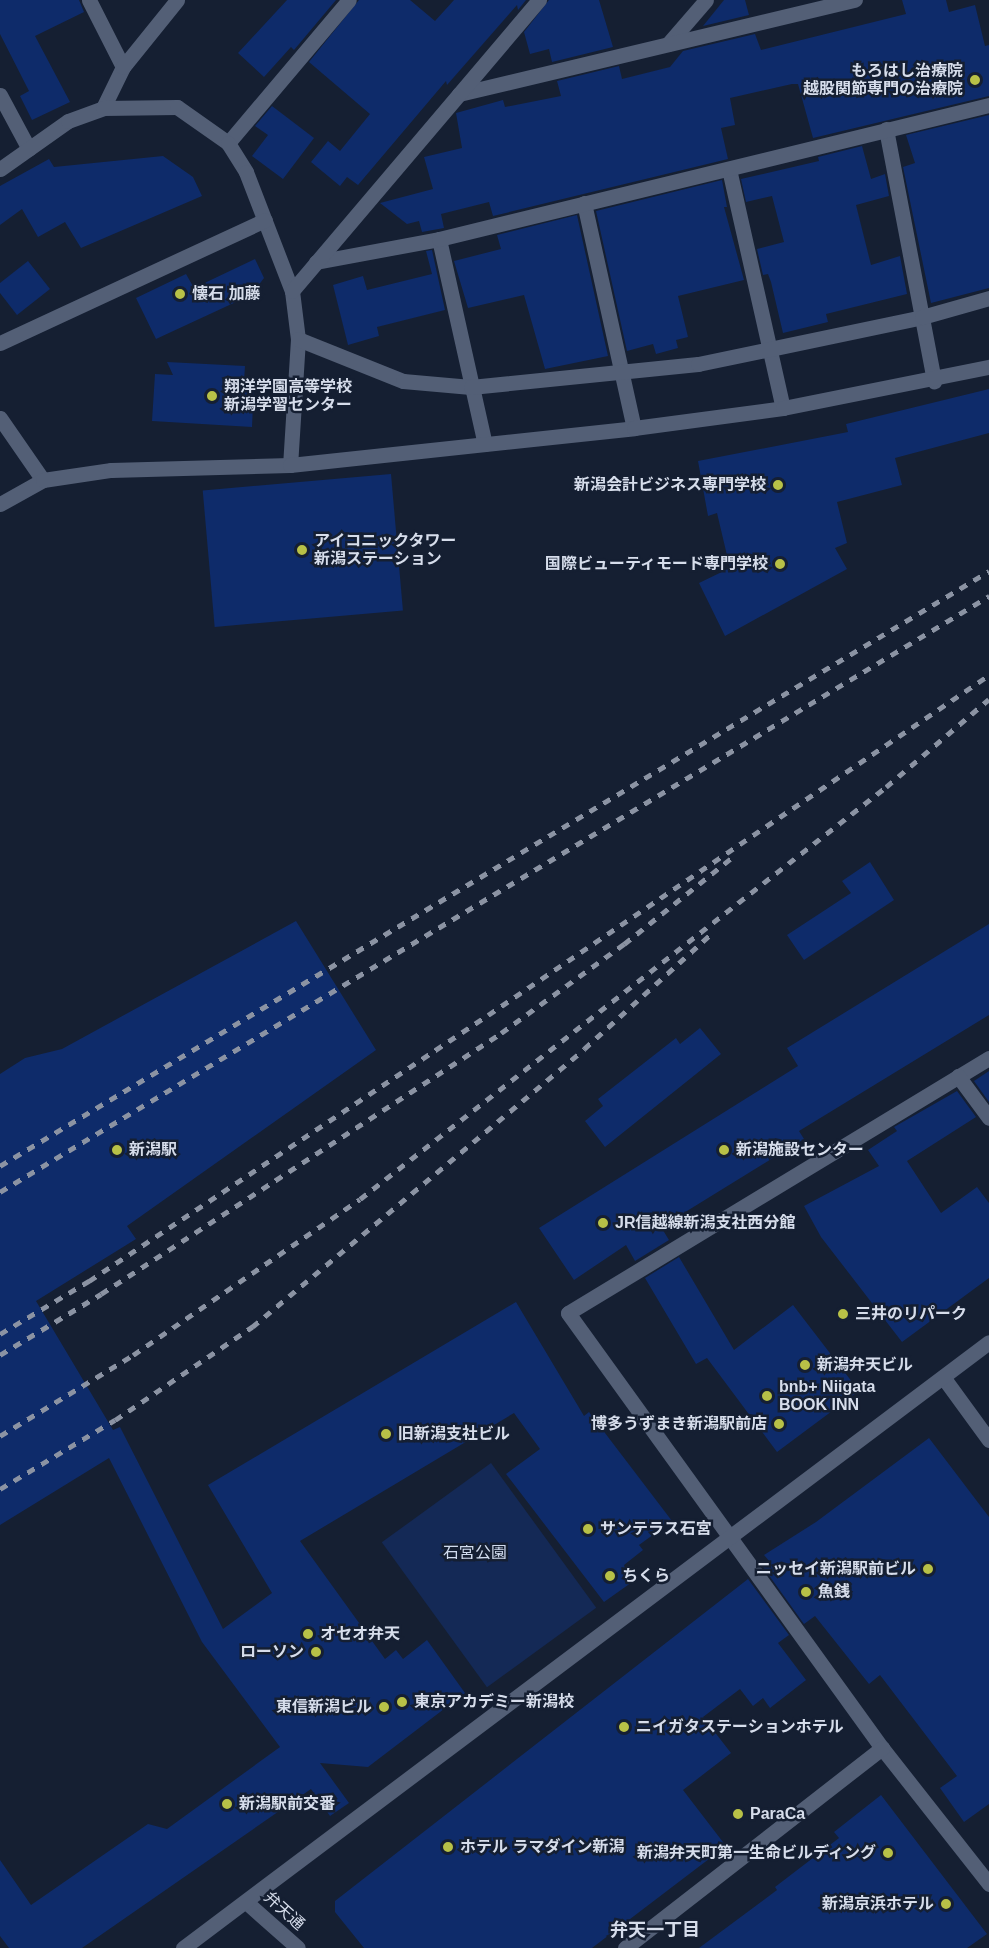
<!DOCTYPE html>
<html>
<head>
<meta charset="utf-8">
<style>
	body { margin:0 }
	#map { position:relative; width:989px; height:1948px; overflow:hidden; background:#151f32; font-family:Arial,"Noto Sans JP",sans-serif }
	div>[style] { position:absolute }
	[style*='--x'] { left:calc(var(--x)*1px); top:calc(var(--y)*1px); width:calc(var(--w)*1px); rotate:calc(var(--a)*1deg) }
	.green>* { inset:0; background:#142956; transform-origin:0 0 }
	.building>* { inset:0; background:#0e2b6a; transform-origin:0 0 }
	.minor>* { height:15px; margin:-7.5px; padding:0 7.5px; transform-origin:7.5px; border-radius:7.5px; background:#535f76 }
	.rail>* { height:4.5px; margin-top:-2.25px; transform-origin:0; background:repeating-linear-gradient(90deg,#8b93a3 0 8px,transparent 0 16px) }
	.dots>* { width:16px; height:16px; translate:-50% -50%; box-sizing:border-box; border:3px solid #151f32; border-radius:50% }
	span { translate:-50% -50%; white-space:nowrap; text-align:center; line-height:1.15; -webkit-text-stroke:5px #151f32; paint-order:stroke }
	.poi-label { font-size:16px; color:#d6ddeb; font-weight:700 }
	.right { translate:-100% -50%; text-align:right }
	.left { translate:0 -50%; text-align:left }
	.park-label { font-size:16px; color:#d1dcef }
	.street-label { font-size:16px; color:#d6ddeb }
	.neighbourhood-label { font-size:18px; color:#d6ddeb; font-weight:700 }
</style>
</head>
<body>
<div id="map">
	<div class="green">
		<div style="left:491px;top:1463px;width:179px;height:135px;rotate:54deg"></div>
	</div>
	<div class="building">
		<div style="clip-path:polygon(0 0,79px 0,84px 12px,35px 36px,70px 102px,32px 120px,20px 96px,29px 91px,0 34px)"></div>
		<div style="clip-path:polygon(287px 0,336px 0,294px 50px,291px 47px,264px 77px,238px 53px)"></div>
		<div style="clip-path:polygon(359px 0,410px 0,435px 21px,454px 0,526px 0,518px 10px,517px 5px,447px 85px,446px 81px,358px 185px,347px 177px,340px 186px,311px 162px,328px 141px,340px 151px,370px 114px,309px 62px)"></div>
		<div style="clip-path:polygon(549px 0,599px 0,613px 47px,552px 62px,549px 49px,530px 54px,524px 32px)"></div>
		<div style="clip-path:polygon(724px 0,745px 0,749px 15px,703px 26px)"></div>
		<div style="clip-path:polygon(902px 0,946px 0,949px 12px,975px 5px,985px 46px,989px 45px,989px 96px,813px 138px,798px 84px,792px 84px,730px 98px,735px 125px,721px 128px,728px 159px,493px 216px,489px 202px,441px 214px,444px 228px,422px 232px,419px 221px,407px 224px,380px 203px,433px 189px,424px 157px,462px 148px,456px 113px,503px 100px,505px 107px,561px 96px,557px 81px,619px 66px,622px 79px,670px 67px,683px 51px,755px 34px,761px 50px,906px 14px)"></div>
		<div style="clip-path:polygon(272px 106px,314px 138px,283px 179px,252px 156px,268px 135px,255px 126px)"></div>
		<div style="clip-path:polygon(989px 115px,989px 288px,931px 303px,903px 167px,915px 163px,906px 135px)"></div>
		<div style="clip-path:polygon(862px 146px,871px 179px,885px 174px,889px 196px,856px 205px,871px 265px,900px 256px,907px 294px,826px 314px,828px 322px,783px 333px,771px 282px,768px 274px,763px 275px,757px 249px,784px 242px,772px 196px,746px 202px,741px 179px,819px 161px,818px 157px)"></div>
		<div style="clip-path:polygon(163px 156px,193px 177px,202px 196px,81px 248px,65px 222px,38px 237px,22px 209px,0 225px,0 186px,49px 159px,54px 167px)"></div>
		<div style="clip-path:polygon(722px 180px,727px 207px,724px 207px,744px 280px,678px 296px,688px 337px,676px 340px,678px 348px,656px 354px,653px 344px,627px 351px,596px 211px)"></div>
		<div style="clip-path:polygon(577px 215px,608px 356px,545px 369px,524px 295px,468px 308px,454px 261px,501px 249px,497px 235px)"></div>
		<div style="clip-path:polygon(432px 250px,445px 310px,377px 327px,379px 336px,348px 345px,333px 285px,363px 276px,367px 290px,432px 274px,426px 251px)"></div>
		<div style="clip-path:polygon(255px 259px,264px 278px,251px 295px,156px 339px,136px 298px,186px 274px,194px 288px)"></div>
		<div style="clip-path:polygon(28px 261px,50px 289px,17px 315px,0 293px,0 283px)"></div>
		<div style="clip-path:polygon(167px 362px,245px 366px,244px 381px,254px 382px,252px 427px,152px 421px,155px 374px,173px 375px)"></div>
		<div style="clip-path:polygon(989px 389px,989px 433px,895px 458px,902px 485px,837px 502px,847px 543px,835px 548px,847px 569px,725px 636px,699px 583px,730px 568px,717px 513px,708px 516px,698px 461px,848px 432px,846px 424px)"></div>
		<div style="left:391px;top:474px;width:137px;height:189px;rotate:85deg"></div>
		<div style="clip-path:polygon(870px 862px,894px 900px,804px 960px,787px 935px,851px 893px,842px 881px)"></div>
		<div style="clip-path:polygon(296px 921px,376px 1050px,127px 1226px,136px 1239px,36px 1301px,113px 1430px,120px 1427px,223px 1629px,272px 1593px,208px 1485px,516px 1302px,584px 1416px,589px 1412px,672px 1521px,639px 1545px,643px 1550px,624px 1565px,635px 1580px,604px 1602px,506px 1474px,540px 1449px,514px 1413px,300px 1541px,385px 1659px,396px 1650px,403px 1659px,427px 1640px,465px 1693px,368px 1767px,320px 1763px,349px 1803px,330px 1816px,311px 1789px,82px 1948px,9px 1948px,0 1936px,0 1860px,31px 1905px,148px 1824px,167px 1829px,280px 1747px,202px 1642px,109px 1458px,0 1525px,0 1074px,25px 1058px,62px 1049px)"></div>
		<div style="clip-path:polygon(989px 924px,989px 1015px,799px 1131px,804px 1139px,661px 1227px,669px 1240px,635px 1261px,626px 1245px,574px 1280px,539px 1228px,798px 1066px,787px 1048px)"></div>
		<div style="clip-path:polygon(700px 1028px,721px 1054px,605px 1147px,585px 1121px,603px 1106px,598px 1099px,676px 1038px,680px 1044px)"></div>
		<div style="clip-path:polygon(989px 1071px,989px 1102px,974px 1081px)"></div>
		<div style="clip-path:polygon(957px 1091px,976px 1117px,907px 1161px,941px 1213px,977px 1187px,989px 1203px,989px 1278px,902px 1342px,821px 1237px,804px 1206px,879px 1166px,868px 1150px,897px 1131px,894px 1127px)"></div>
		<div style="clip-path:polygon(679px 1257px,734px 1350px,793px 1305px,859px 1391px,777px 1452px,707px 1358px,696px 1364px,645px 1278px)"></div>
		<div style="clip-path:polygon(929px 1438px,989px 1517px,989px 1804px,964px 1822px,940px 1788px,957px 1776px,880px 1675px,869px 1684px,815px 1616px,804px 1624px,763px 1567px,770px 1562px,764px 1555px,816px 1522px)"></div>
		<div style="clip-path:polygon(748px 1579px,789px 1635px,778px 1643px,806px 1680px,770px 1708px,763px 1698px,753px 1706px,740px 1689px,703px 1717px,731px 1753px,683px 1790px,726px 1846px,592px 1948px,364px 1948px,335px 1912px,335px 1901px)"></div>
		<div style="clip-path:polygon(881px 1795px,987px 1934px,967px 1948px,699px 1948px,777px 1890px,775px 1887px,839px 1838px,834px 1832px)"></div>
	</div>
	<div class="minor">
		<div style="--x:89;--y:0;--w:75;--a:63.1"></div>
		<div style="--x:668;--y:44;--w:58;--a:-49.2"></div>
		<div style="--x:459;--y:94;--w:407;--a:-13.4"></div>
		<div style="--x:0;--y:95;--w:61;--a:61.8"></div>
		<div style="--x:103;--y:108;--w:46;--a:-64"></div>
		<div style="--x:123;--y:67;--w:86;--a:-51.1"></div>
		<div style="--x:886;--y:129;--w:257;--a:79.2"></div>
		<div style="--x:228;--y:143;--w:187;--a:-49.8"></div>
		<div style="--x:0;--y:169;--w:83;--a:-35.2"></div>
		<div style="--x:68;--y:121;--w:37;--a:-20"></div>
		<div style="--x:103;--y:108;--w:74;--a:-0.8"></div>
		<div style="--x:177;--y:107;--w:62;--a:35.2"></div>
		<div style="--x:228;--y:143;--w:34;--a:58"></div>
		<div style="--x:246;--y:172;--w:128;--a:68.9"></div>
		<div style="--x:292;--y:291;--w:48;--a:82.9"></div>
		<div style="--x:298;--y:339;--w:126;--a:93.6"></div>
		<div style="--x:729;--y:169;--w:245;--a:77.3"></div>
		<div style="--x:584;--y:203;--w:230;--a:77.5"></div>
		<div style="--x:439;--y:239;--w:210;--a:77.4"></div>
		<div style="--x:316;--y:262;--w:125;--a:-10.6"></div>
		<div style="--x:439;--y:239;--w:566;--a:-13.69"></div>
		<div style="--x:292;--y:291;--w:382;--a:-49.7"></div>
		<div style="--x:298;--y:339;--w:113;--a:21.8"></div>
		<div style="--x:403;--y:381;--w:68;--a:5"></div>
		<div style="--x:471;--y:387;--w:228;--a:-5.8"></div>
		<div style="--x:698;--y:364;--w:229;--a:-11.8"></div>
		<div style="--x:922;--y:317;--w:70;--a:-15.8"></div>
		<div style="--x:0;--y:343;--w:292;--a:-24.9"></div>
		<div style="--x:0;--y:418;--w:75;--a:55.3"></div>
		<div style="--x:0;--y:504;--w:49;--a:-29.2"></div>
		<div style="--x:43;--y:480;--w:69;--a:-8.4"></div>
		<div style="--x:111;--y:470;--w:179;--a:-1.6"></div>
		<div style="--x:290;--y:465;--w:346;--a:-6.1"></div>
		<div style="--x:634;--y:428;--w:150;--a:-7.6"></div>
		<div style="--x:783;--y:408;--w:210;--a:-11.3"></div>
		<div style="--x:989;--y:1058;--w:492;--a:148.8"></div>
		<div style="--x:568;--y:1313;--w:536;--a:54.18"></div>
		<div style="--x:882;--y:1748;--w:173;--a:51.8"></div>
		<div style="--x:958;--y:1076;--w:52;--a:53.6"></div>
		<div style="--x:943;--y:1377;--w:78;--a:53.9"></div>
		<div style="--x:246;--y:1902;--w:69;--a:41.5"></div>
		<div style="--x:183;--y:1948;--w:1008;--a:-36.94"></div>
		<div style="--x:625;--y:1948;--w:326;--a:-37.9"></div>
	</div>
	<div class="rail">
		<div style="--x:0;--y:1166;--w:1154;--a:-31.03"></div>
		<div style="--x:0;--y:1192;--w:1155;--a:-31.07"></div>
		<div style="--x:0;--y:1334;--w:104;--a:-30.8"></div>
		<div style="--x:89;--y:1281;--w:480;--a:-33.7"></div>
		<div style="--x:488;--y:1015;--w:605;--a:-34.16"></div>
		<div style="--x:0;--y:1355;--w:118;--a:-31.1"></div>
		<div style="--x:101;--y:1294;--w:478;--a:-33.1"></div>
		<div style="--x:501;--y:1033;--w:152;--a:-35.9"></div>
		<div style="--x:624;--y:944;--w:142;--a:-38.7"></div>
		<div style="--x:0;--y:1436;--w:156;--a:-31.3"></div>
		<div style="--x:133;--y:1355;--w:275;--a:-34.5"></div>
		<div style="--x:360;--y:1199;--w:668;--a:-38.07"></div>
		<div style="--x:886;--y:787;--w:135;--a:-40.5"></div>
		<div style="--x:0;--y:1489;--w:134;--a:-31"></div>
		<div style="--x:115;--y:1420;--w:166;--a:-34.2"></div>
		<div style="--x:252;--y:1327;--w:433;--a:-39.9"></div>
		<div style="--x:584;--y:1049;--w:174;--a:-42.2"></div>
	</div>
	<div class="dots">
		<div style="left:975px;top:80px;background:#b8c147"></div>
		<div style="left:180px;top:294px;background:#b8c147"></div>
		<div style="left:212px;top:396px;background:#b8c147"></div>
		<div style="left:778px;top:485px;background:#b8c147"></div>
		<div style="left:302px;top:550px;background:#b8c147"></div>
		<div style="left:780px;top:564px;background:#b8c147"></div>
		<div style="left:117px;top:1150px;background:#b8c147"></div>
		<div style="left:724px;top:1150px;background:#b8c147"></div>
		<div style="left:603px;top:1223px;background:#b8c147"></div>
		<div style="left:843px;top:1314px;background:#b8c147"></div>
		<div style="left:805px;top:1365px;background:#b8c147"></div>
		<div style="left:767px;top:1396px;background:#b8c147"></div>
		<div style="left:779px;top:1424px;background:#b8c147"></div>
		<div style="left:386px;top:1434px;background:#b8c147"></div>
		<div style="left:588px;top:1529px;background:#b8c147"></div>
		<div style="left:928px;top:1569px;background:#b8c147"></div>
		<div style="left:610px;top:1576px;background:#b8c147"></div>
		<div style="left:806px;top:1592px;background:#b8c147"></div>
		<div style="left:308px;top:1634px;background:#b8c147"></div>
		<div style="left:316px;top:1652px;background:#b8c147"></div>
		<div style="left:402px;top:1702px;background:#b8c147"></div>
		<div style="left:384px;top:1707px;background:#b8c147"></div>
		<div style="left:624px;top:1727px;background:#b8c147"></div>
		<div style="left:227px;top:1804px;background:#b8c147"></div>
		<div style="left:738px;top:1814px;background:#b8c147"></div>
		<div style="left:448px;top:1847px;background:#b8c147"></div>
		<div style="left:888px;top:1853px;background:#b8c147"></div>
		<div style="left:946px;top:1904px;background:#b8c147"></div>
	</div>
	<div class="poi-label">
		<span class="right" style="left:963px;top:80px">もろはし治療院<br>越股関節専門の治療院</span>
		<span class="left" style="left:192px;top:294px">懐石 加藤</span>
		<span class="left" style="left:224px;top:396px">翔洋学園高等学校<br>新潟学習センター</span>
		<span class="right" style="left:766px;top:485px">新潟会計ビジネス専門学校</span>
		<span class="left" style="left:314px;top:550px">アイコニックタワー<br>新潟ステーション</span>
		<span class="right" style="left:768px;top:564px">国際ビューティモード専門学校</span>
		<span class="left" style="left:129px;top:1150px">新潟駅</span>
		<span class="left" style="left:736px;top:1150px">新潟施設センター</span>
		<span class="left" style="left:615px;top:1223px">JR信越線新潟支社西分館</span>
		<span class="left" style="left:855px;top:1314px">三井のリパーク</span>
		<span class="left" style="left:817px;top:1365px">新潟弁天ビル</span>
		<span class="left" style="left:779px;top:1396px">bnb+ Niigata<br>BOOK INN</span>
		<span class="right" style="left:767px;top:1424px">博多うずまき新潟駅前店</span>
		<span class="left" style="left:398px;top:1434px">旧新潟支社ビル</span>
		<span class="left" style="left:600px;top:1529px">サンテラス石宮</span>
		<span class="right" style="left:916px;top:1569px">ニッセイ新潟駅前ビル</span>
		<span class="left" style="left:622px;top:1576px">ちくら</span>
		<span class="left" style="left:818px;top:1592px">魚銭</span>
		<span class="left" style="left:320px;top:1634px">オセオ弁天</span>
		<span class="right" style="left:304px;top:1652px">ローソン</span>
		<span class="left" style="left:414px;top:1702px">東京アカデミー新潟校</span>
		<span class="right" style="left:372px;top:1707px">東信新潟ビル</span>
		<span class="left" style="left:636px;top:1727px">ニイガタステーションホテル</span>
		<span class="left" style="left:239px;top:1804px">新潟駅前交番</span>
		<span class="left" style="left:750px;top:1814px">ParaCa</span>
		<span class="left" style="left:460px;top:1847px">ホテル ラマダイン新潟</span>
		<span class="right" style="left:876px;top:1853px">新潟弁天町第一生命ビルディング</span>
		<span class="right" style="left:934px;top:1904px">新潟京浜ホテル</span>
	</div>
	<div class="park-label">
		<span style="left:475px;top:1553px">石宮公園</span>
	</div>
	<div class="street-label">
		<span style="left:284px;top:1911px;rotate:42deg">弁天通</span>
	</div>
	<div class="neighbourhood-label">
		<span style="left:655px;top:1930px">弁天一丁目</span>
	</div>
</div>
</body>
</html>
